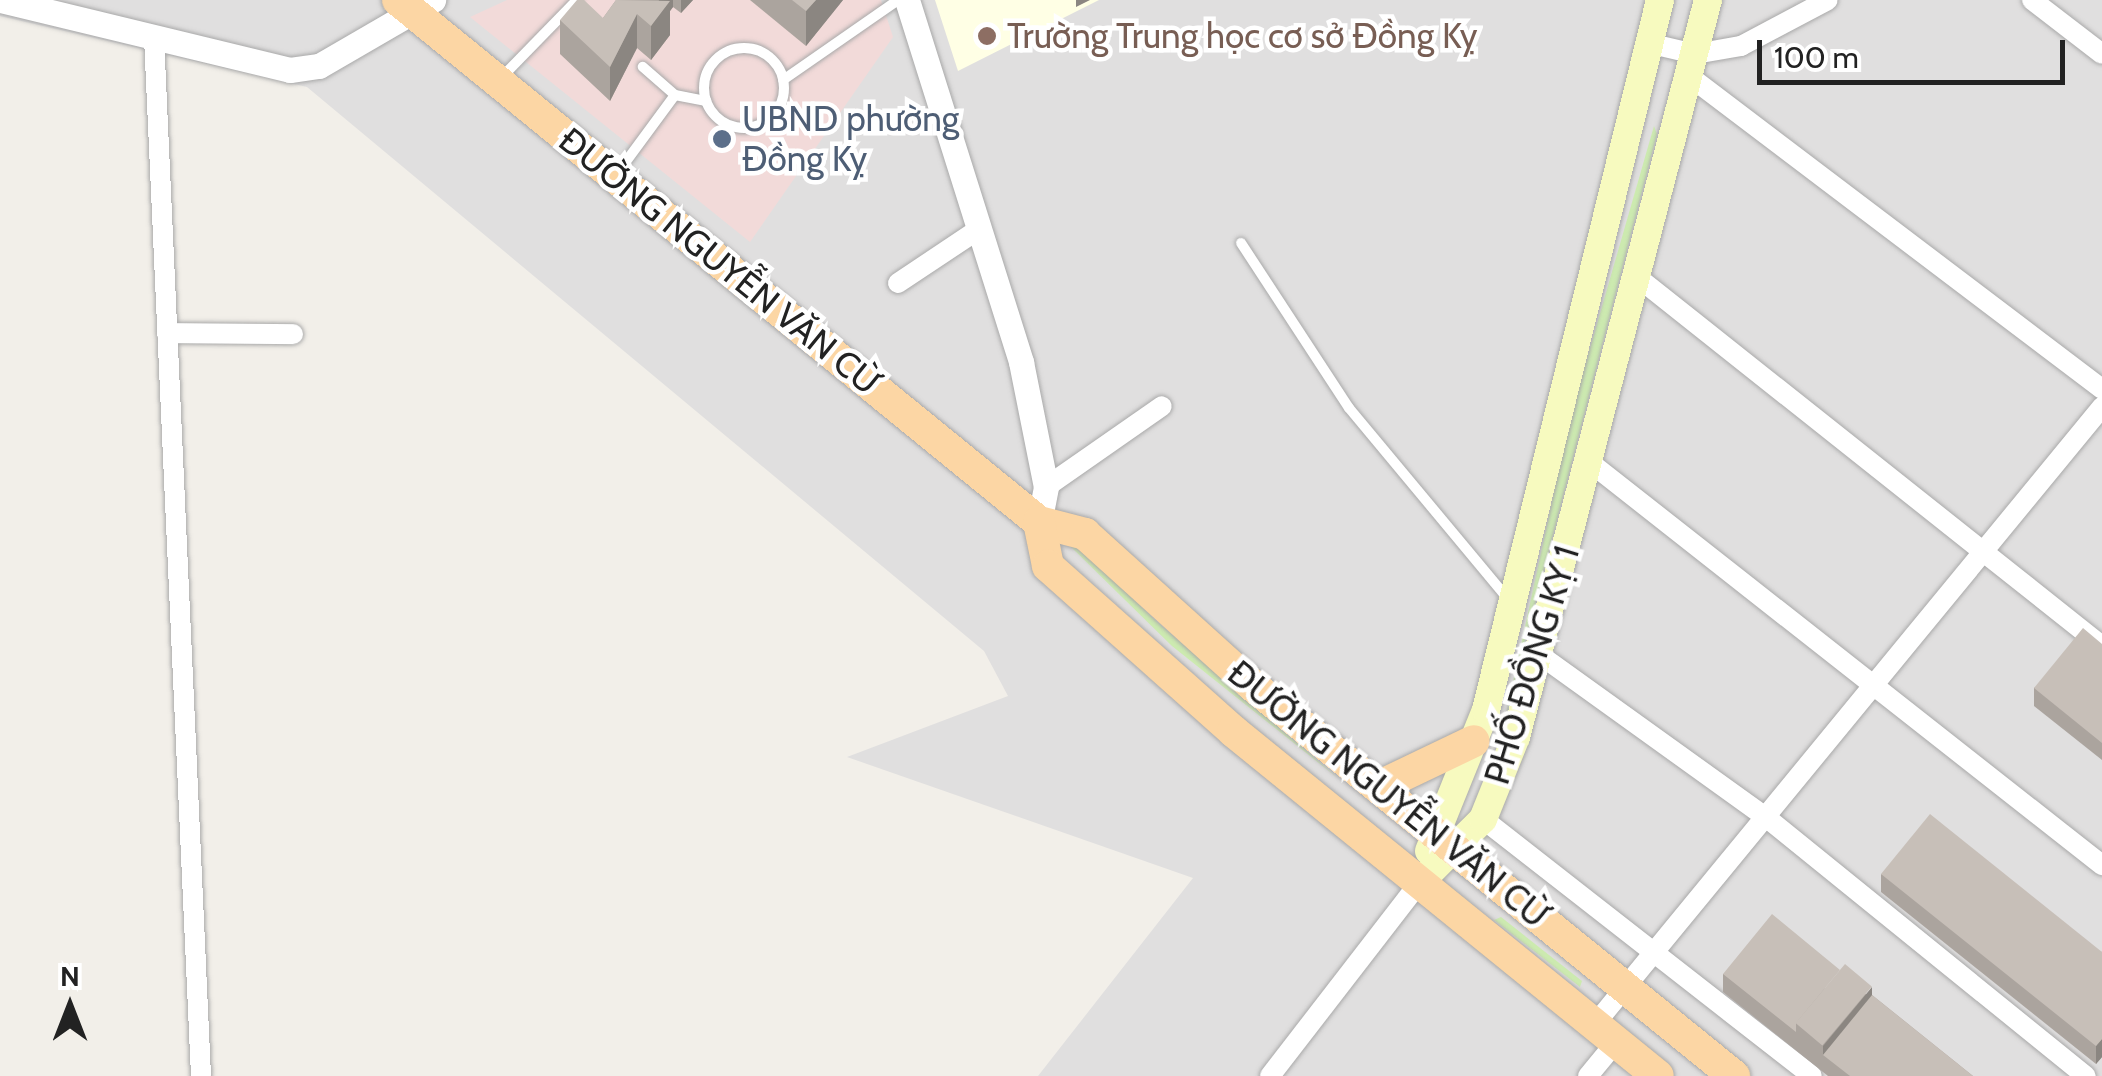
<!DOCTYPE html>
<html>
<head>
<meta charset="utf-8">
<style>
	body { margin:0 }
	#map { position:relative; width:2102px; height:1076px; overflow:hidden; background:#f2efe9; font-family:Cabin,sans-serif }
	div>[style] { position:absolute }
	[style*='--x'] { left:calc(var(--x)*1px); top:calc(var(--y)*1px); width:calc(var(--w)*1px); rotate:calc(var(--a)*1deg) }
	.residential>* { inset:0; background:#e0dfdf }
	.commercial>* { inset:0; background:#f2dad9 }
	.education>* { inset:0; background:#ffffe5 }
	.grass>* { inset:0; background:#cdebb0 }
	.roads { filter:drop-shadow(0 0 2px #a9a9a9) drop-shadow(0 0 2px #a9a9a9) }
	.service>* { height:10px; margin:-5px; padding:0 5px; transform-origin:5px; border-radius:5px; background:#fff }
	.service>.ring { margin:-5px; padding:0; box-sizing:content-box; background:none; border:10px solid #fff; border-radius:50% }
	.minor>* { height:20px; margin:-10px; padding:0 10px; transform-origin:10px; border-radius:10px; background:#fff }
	.tertiary>* { height:25px; margin:-12.5px; padding:0 12.5px; transform-origin:12.5px; border-radius:12.5px; background:#fff }
	.secondary>* { height:28px; margin:-14px; padding:0 14px; transform-origin:14px; border-radius:14px; background:#f7fabf }
	.primary>* { height:32px; margin:-16px; padding:0 16px; transform-origin:16px; border-radius:16px; background:#fcd6a4 }
	.wall>* { inset:0; background:#aba49e }
	.shaded-wall>* { inset:0; background:#8b8681 }
	.building>* { inset:0; background:#c7bfb8; transform-origin:0 0 }
	.dots>* { width:28px; height:28px; translate:-50% -50%; box-sizing:border-box; border:5px solid #fff; border-radius:50% }
	span { translate:-50% -50%; white-space:nowrap; text-align:center; line-height:1.15; -webkit-text-stroke:9px #fff; paint-order:stroke }
	.education-label { font-size:35px; color:#785e54 }
	.left { translate:0 -50%; text-align:left }
	.service-label { font-size:35px; color:#4e5e75 }
	.street-label { font-size:35px; color:#222 }
	.north { position:absolute; left:20px; top:956px; width:100px; height:100px; -webkit-text-stroke:8px #fff; paint-order:stroke; rotate:0deg; font-size:28px; font-weight:700; line-height:40px; text-align:center; color:#222 }
	.north::after { content:''; display:block; margin:auto; width:35px; height:45px; background:#222; clip-path:polygon(50% 0,100% 100%,50% 72%,0 100%) }
	.scale { position:absolute; left:1757px; top:40px; width:308px; height:45px; box-sizing:border-box; border:5px solid #222; border-top:0; padding-left:12px; font-size:30px; line-height:35px; white-space:nowrap; color:#222; -webkit-text-stroke:8px #fff; paint-order:stroke }
</style>
</head>
<body>
<div id="map">
	<div class="residential">
		<div style="clip-path:polygon(0 0,2102px 0,2102px 1076px,1038px 1076px,1193px 878px,847px 757px,1008px 696px,984px 651px,307px 87px,0 16px)"></div>
	</div>
	<div class="commercial">
		<div style="clip-path:polygon(507px 0,881px 0,893px 37px,750px 242px,470px 17px)"></div>
	</div>
	<div class="education">
		<div style="clip-path:polygon(935px 0,1099px 0,958px 71px)"></div>
	</div>
	<div class="grass">
		<div style="clip-path:polygon(1654px 126px,1657px 134px,1503px 728px,1571px 414px)"></div>
		<div style="clip-path:polygon(1076px 541px,1155px 620px,1339px 779px,1172px 646px,1071px 547px)"></div>
		<div style="clip-path:polygon(1501px 917px,1582px 981px,1580px 987px,1494px 920px)"></div>
	</div>
	<div class="roads">
		<div class="service">
			<div class="ring" style="left:704px;top:48px;width:70px;height:70px"></div>
			<div style="--x:503;--y:76;--w:106;--a:-45.8"></div>
			<div style="--x:783;--y:80;--w:140;--a:-34.8"></div>
			<div style="--x:675;--y:95;--w:32;--a:11"></div>
			<div style="--x:619;--y:171;--w:94;--a:-53.6"></div>
			<div style="--x:675;--y:95;--w:43;--a:-138.8"></div>
			<div style="--x:1241;--y:243;--w:197;--a:56.8"></div>
			<div style="--x:1349;--y:408;--w:251;--a:50.2"></div>
		</div>
		<div class="minor">
			<div style="--x:2032;--y:0;--w:88;--a:37.6"></div>
			<div style="--x:154;--y:37;--w:1040;--a:87.41"></div>
			<div style="--x:1648;--y:43;--w:48;--a:13.2"></div>
			<div style="--x:1695;--y:54;--w:47;--a:-9.9"></div>
			<div style="--x:1741;--y:46;--w:98;--a:-27.9"></div>
			<div style="--x:1689;--y:76;--w:518;--a:37.16"></div>
			<div style="--x:1636;--y:276;--w:595;--a:38.45"></div>
			<div style="--x:898;--y:283;--w:94;--a:-33.7"></div>
			<div style="--x:167;--y:333;--w:126;--a:0.5"></div>
			<div style="--x:1592;--y:464;--w:649;--a:38.18"></div>
			<div style="--x:1046;--y:487;--w:141;--a:-34.9"></div>
			<div style="--x:1540;--y:655;--w:279;--a:35.7"></div>
			<div style="--x:1767;--y:818;--w:410;--a:39"></div>
			<div style="--x:1483;--y:819;--w:417;--a:38"></div>
			<div style="--x:1595;--y:1024;--w:799;--a:-50.59"></div>
			<div style="--x:1270;--y:1076;--w:245;--a:-52.3"></div>
			<div style="--x:1588;--y:1076;--w:44;--a:-50.5"></div>
		</div>
		<div class="tertiary">
			<div style="--x:1;--y:0;--w:297;--a:13.6"></div>
			<div style="--x:290;--y:70;--w:29;--a:-8"></div>
			<div style="--x:319;--y:66;--w:132;--a:-30.1"></div>
			<div style="--x:907;--y:0;--w:380;--a:72.5"></div>
			<div style="--x:1021;--y:362;--w:127;--a:78.7"></div>
			<div style="--x:1046;--y:487;--w:36;--a:101"></div>
		</div>
		<div class="secondary">
			<div style="--x:1429;--y:851;--w:152;--a:-68"></div>
			<div style="--x:1486;--y:710;--w:731;--a:-76.23"></div>
			<div style="--x:1420;--y:882;--w:89;--a:-45"></div>
			<div style="--x:1483;--y:819;--w:88;--a:-68.1"></div>
			<div style="--x:1516;--y:737;--w:762;--a:-75.4"></div>
		</div>
		<div class="primary">
			<div style="--x:398;--y:0;--w:827;--a:39.16"></div>
			<div style="--x:1039;--y:522;--w:48;--a:14.6"></div>
			<div style="--x:1085;--y:534;--w:225;--a:42.1"></div>
			<div style="--x:1252;--y:685;--w:621;--a:39.05"></div>
			<div style="--x:1039;--y:522;--w:45;--a:78.4"></div>
			<div style="--x:1048;--y:566;--w:248;--a:41.7"></div>
			<div style="--x:1233;--y:731;--w:547;--a:39.07"></div>
			<div style="--x:1378;--y:787;--w:106;--a:-25.6"></div>
		</div>
	</div>
	<div class="wall">
		<div style="clip-path:polygon(616px 0,693px 0,681px 13px,673px 7px,670px 11px,670px 35px,651px 60px,637px 48px,610px 101px,560px 54px,560px 20px,603px 18px)"></div>
		<div style="clip-path:polygon(750px 0,843px 0,806px 46px)"></div>
		<div style="clip-path:polygon(2102px 644px,2102px 760px,2034px 706px,2034px 688px)"></div>
		<div style="clip-path:polygon(1881px 874px,2102px 952px,2102px 1057px,2096px 1064px,1881px 892px)"></div>
		<div style="clip-path:polygon(1723px 974px,1872px 995px,1973px 1076px,1828px 1076px,1723px 992px)"></div>
	</div>
	<div class="shaded-wall">
		<div style="clip-path:polygon(659px 0,673px 0,673px 7px,670px 11px,670px 35px,651px 60px,651px 26px)"></div>
		<div style="clip-path:polygon(681px 0,693px 0,681px 13px)"></div>
		<div style="clip-path:polygon(816px 0,843px 0,806px 46px,806px 11px)"></div>
		<div style="clip-path:polygon(1076px 0,1090px 0,1076px 7px)"></div>
		<div style="clip-path:polygon(637px 14px,637px 48px,610px 101px,610px 67px)"></div>
		<div style="clip-path:polygon(1872px 987px,1872px 1013px,1823px 1055px,1823px 1046px)"></div>
		<div style="clip-path:polygon(2102px 1039px,2102px 1057px,2096px 1064px,2096px 1046px)"></div>
	</div>
	<div class="building">
		<div style="clip-path:polygon(577px 0,584px 0,603px 18px,616px 0,670px 1px,651px 26px,637px 14px,610px 67px,560px 20px)"></div>
		<div style="clip-path:polygon(792px 0,816px 0,806px 11px)"></div>
		<div style="clip-path:polygon(2083px 628px,2102px 644px,2102px 743px,2034px 688px)"></div>
		<div style="clip-path:polygon(1930px 814px,2102px 952px,2102px 1039px,2096px 1046px,1881px 874px)"></div>
		<div style="clip-path:polygon(1772px 914px,1840px 970px,1796px 1023px,1796px 1032px,1723px 974px)"></div>
		<div style="left:1845px;top:964px;width:35px;height:77px;rotate:40deg"></div>
		<div style="clip-path:polygon(1872px 995px,1973px 1076px,1850px 1076px,1823px 1055px)"></div>
	</div>
	<div class="dots">
		<div style="left:987px;top:36px;background:#8d6e63"></div>
		<div style="left:722px;top:139px;background:#5c6f8a"></div>
	</div>
	<div class="education-label">
		<span class="left" style="left:1007px;top:36px">Trường Trung học cơ sở Đồng Kỵ</span>
	</div>
	<div class="service-label">
		<span class="left" style="left:742px;top:139px">UBND phường<br>Đồng Kỵ</span>
	</div>
	<div class="street-label">
		<span style="left:719px;top:261px;rotate:39deg">ĐƯỜNG NGUYỄN VĂN CỪ</span>
		<span style="left:1532px;top:665px;rotate:-73deg">PHỐ ĐỒNG KỴ 1</span>
		<span style="left:1388px;top:794px;rotate:39deg">ĐƯỜNG NGUYỄN VĂN CỪ</span>
	</div>
	<div class="north">N</div>
	<div class="scale">100 m</div>
</div>
</body>
</html>
